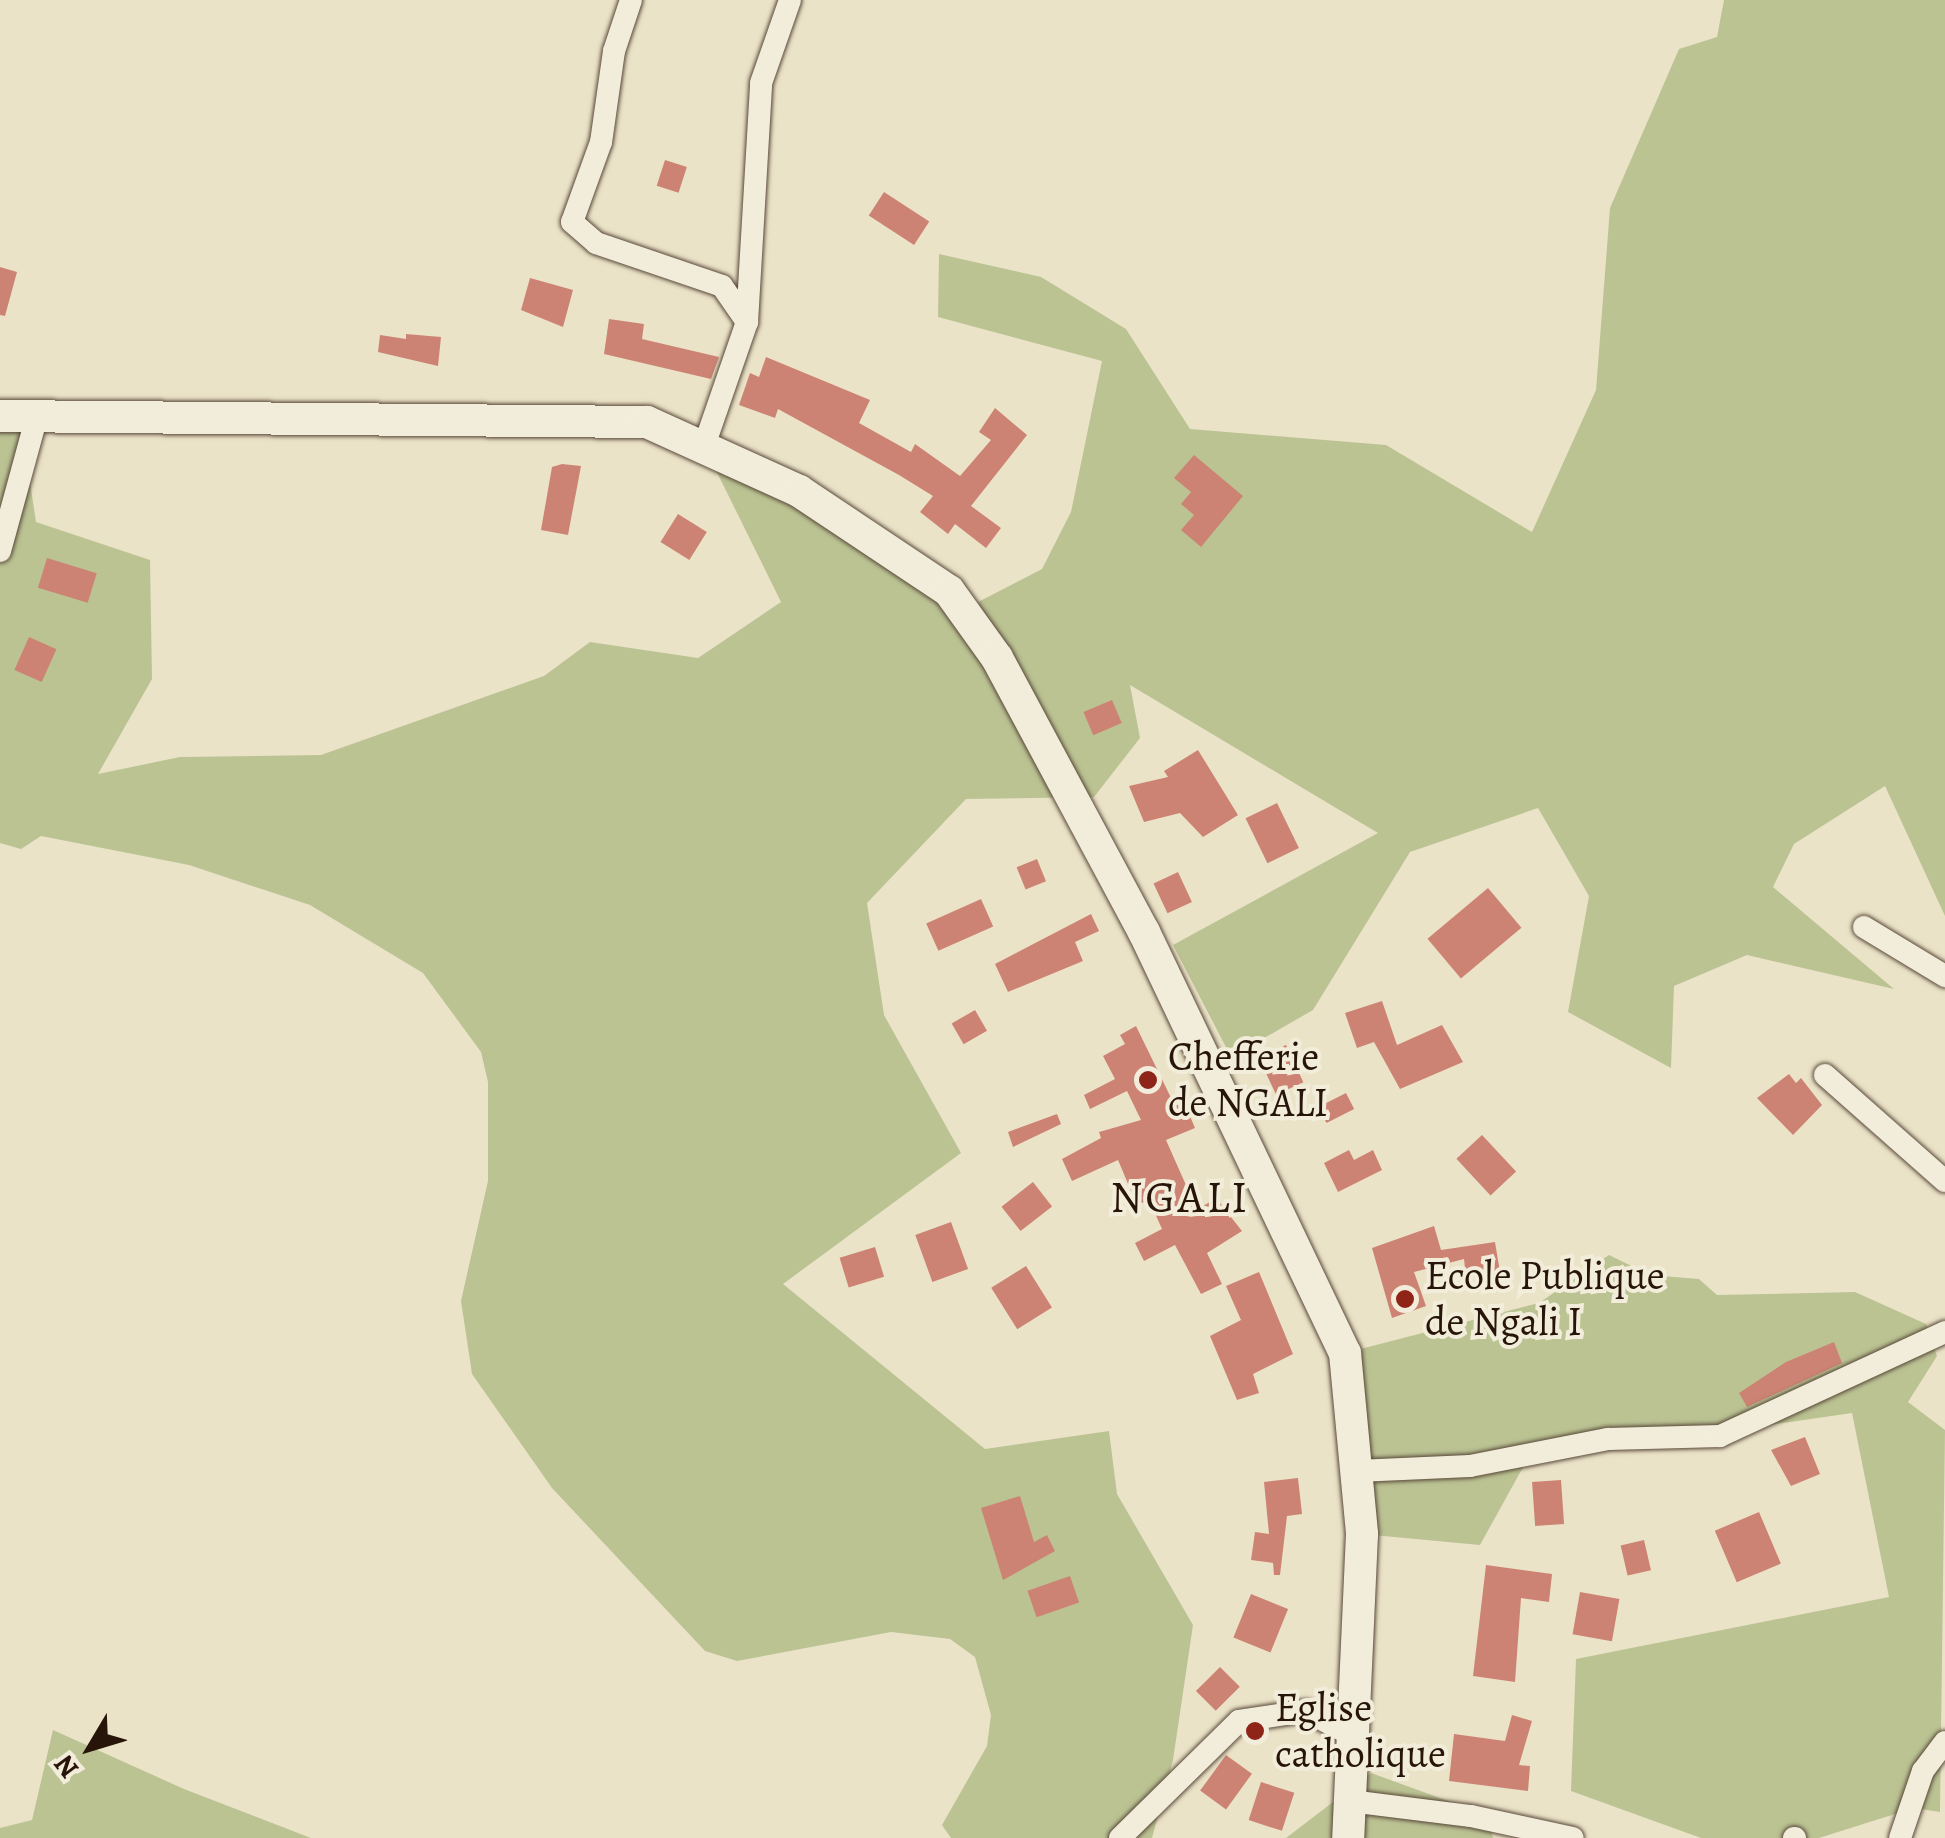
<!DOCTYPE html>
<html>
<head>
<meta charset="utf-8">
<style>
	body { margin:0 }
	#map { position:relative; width:1945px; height:1838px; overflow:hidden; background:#ebe3c8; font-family:Alegreya,serif }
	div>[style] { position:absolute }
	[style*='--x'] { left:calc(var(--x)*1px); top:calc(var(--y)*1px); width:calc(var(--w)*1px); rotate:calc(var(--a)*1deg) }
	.green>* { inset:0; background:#bbc393 }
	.building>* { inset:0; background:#cd8373; transform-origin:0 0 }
	.roads { filter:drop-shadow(0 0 2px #594839) drop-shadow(0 0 2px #594839) }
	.street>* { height:22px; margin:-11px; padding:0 11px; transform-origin:11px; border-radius:11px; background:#f2eddb }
	.secondary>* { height:32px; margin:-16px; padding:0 16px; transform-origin:16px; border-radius:16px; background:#f2eddb }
	.dots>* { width:28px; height:28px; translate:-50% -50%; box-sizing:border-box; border:5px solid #f2eddb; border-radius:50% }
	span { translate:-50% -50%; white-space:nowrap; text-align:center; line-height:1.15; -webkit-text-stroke:8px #f2eddb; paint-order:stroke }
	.poi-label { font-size:40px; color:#281509 }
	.left { translate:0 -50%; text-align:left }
	.quarter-label { font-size:45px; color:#281509; letter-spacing:2.5px }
	.north { position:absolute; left:40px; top:1698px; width:100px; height:100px; -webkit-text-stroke:8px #f2eddb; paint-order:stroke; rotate:232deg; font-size:28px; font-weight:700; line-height:40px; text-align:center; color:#281509 }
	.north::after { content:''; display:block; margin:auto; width:35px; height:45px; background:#281509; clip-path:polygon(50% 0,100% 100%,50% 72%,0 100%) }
</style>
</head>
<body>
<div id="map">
	<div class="green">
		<div style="clip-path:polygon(1724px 0,1945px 0,1945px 916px,1885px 786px,1794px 844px,1773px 887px,1894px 989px,1747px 955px,1674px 986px,1671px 1068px,1568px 1012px,1589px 896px,1538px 808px,1410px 852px,1313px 1010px,1231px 1057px,1173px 945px,1378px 833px,1130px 685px,1140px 738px,1094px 797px,966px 799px,867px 903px,884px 1015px,961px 1153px,783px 1284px,985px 1449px,1109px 1431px,1117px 1494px,1193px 1625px,1173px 1760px,1152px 1838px,951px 1838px,942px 1825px,987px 1746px,991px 1715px,975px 1657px,950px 1639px,891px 1632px,737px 1661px,705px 1651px,552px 1488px,472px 1374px,461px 1301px,488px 1181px,488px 1082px,481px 1052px,423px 973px,310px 905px,189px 865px,41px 836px,21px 849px,0 843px,0 416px,36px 419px,29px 476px,36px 522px,150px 560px,152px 679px,98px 774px,180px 757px,321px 755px,544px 676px,590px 642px,698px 658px,781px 602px,704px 446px,799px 491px,995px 649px,978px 602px,1042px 569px,1071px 512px,1102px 361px,938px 317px,939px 254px,1041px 277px,1126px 329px,1190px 429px,1386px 445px,1532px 532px,1596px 390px,1610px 208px,1679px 49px,1717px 37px)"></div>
		<div style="clip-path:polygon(1609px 1255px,1650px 1275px,1699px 1279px,1717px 1295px,1855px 1292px,1926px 1324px,1937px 1356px,1908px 1402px,1945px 1430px,1940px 1812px,1914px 1808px,1819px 1838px,1701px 1838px,1571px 1791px,1576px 1659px,1889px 1597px,1852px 1413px,1527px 1460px,1480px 1545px,1362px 1534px,1345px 1353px,1539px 1303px)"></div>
		<div style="clip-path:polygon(53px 1730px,184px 1789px,311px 1838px,0 1838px,0 1828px,32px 1820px)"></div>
		<div style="clip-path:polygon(1371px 1773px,1487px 1815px,1493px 1838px,1286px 1838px)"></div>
	</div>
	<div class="building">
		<div style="left:665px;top:160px;width:23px;height:27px;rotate:18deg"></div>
		<div style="left:884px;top:192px;width:54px;height:28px;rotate:33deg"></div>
		<div style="clip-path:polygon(0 267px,17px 272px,5px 316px,0 315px)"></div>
		<div style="clip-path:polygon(530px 278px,573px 290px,563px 327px,521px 310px)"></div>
		<div style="clip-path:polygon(609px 319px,644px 324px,642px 339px,719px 357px,711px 379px,604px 354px)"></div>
		<div style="clip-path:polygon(406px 334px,441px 337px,438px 366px,378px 352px,380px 335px,406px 339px)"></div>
		<div style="clip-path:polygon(766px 357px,870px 400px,859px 423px,911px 452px,915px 444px,960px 476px,991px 440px,979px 432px,995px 408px,1027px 435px,971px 506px,1001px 528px,986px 548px,955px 524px,948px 534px,920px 512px,933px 496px,899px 475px,778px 409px,775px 418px,739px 405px,750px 373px,759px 377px)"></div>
		<div style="clip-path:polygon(1194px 455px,1243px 496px,1201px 547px,1181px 530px,1194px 515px,1181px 504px,1191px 492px,1174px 478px)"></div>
		<div style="clip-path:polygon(562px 464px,581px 466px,568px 535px,541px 530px,552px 467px)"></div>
		<div style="left:678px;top:514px;width:34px;height:33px;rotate:32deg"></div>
		<div style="left:47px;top:558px;width:52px;height:31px;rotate:17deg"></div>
		<div style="left:29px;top:637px;width:30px;height:36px;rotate:24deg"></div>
		<div style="left:1112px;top:700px;width:25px;height:31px;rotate:67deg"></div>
		<div style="clip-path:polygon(1198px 750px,1238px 815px,1203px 837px,1180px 813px,1144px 822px,1129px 786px,1168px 777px,1164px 771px)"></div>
		<div style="left:1277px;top:803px;width:50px;height:35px;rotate:64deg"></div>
		<div style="left:1037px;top:859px;width:24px;height:22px;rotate:68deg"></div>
		<div style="left:1178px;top:872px;width:33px;height:27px;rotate:65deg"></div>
		<div style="left:1488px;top:888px;width:52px;height:79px;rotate:50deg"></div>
		<div style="left:981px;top:899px;width:30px;height:60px;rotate:66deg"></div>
		<div style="clip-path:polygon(1091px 914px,1099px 931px,1075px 942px,1083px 961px,1008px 992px,995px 964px)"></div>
		<div style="clip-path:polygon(1382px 1001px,1397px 1045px,1442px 1025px,1463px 1062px,1400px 1089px,1374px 1042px,1357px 1048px,1345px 1013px)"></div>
		<div style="left:975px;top:1010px;width:24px;height:27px;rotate:60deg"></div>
		<div style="clip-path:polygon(1136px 1026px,1175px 1106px,1184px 1102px,1195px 1128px,1166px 1140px,1197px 1210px,1216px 1198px,1242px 1231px,1207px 1253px,1222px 1284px,1201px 1294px,1175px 1245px,1144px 1261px,1135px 1243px,1162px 1229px,1149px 1200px,1137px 1205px,1118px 1160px,1072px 1181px,1062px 1159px,1101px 1138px,1099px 1132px,1141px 1120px,1127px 1091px,1090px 1109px,1084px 1095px,1115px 1079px,1103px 1056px,1125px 1044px,1120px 1035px)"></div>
		<div style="left:1286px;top:1045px;width:41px;height:30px;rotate:65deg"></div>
		<div style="clip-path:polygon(1789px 1074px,1796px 1083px,1801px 1078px,1822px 1105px,1793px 1135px,1757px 1098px)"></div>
		<div style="left:1346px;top:1093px;width:18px;height:31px;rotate:63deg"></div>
		<div style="clip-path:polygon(1057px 1114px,1061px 1124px,1013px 1147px,1008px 1132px)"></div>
		<div style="left:1482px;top:1135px;width:50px;height:35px;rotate:47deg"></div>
		<div style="clip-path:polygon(1349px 1150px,1354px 1160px,1373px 1150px,1382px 1170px,1338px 1192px,1324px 1163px)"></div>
		<div style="left:1033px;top:1182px;width:31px;height:40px;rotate:52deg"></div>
		<div style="left:951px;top:1222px;width:50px;height:38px;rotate:70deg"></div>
		<div style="clip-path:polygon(1434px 1226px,1441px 1250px,1495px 1242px,1500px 1272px,1466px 1277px,1464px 1259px,1414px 1272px,1426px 1306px,1392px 1318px,1372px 1248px)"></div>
		<div style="left:875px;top:1247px;width:31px;height:37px;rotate:73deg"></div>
		<div style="left:1026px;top:1266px;width:49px;height:41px;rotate:58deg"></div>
		<div style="clip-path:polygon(1259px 1272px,1293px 1354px,1253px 1374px,1259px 1393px,1237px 1400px,1210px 1336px,1241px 1320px,1226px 1286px)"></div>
		<div style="clip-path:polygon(1834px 1342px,1842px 1363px,1747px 1407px,1739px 1393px,1786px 1362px)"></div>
		<div style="clip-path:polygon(1805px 1437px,1820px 1474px,1791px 1486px,1771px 1450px)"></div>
		<div style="clip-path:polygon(1298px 1478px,1302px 1514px,1287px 1516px,1280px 1575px,1274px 1575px,1273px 1563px,1251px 1560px,1255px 1532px,1269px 1534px,1264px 1482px)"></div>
		<div style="left:1561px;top:1480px;width:44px;height:29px;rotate:86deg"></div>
		<div style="clip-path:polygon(1020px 1496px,1034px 1542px,1047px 1535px,1055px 1551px,1003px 1580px,981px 1508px)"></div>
		<div style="left:1759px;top:1512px;width:56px;height:48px;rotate:67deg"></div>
		<div style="left:1644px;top:1540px;width:31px;height:24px;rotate:77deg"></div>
		<div style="clip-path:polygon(1486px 1565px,1552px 1574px,1549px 1602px,1521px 1598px,1515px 1682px,1473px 1676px)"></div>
		<div style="left:1070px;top:1576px;width:28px;height:45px;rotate:71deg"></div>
		<div style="left:1580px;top:1592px;width:40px;height:43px;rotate:10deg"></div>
		<div style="left:1251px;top:1594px;width:40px;height:47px;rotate:22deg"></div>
		<div style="left:1220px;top:1667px;width:28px;height:34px;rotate:45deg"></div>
		<div style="clip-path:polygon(1512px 1715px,1532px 1721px,1519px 1765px,1530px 1766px,1528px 1791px,1449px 1781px,1454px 1734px,1505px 1741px)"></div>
		<div style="left:1226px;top:1755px;width:32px;height:44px;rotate:36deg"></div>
		<div style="left:1261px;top:1782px;width:35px;height:40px;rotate:18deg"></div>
	</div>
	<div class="roads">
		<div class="street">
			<div style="--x:631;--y:0;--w:54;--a:108.4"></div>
			<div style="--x:614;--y:51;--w:92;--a:98.1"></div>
			<div style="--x:601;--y:142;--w:85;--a:109.9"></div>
			<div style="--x:572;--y:222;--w:32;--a:41"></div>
			<div style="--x:596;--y:243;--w:133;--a:18.8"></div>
			<div style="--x:722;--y:286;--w:44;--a:55.2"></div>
			<div style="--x:704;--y:446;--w:131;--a:-70.9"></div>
			<div style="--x:747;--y:322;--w:239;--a:-86.6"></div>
			<div style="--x:761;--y:83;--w:88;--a:-70.7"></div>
			<div style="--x:0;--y:551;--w:137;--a:-74.7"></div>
			<div style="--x:1864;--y:927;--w:95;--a:31.2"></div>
			<div style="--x:1825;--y:1075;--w:160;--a:41.5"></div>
			<div style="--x:1357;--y:1471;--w:113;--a:-2.5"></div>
			<div style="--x:1470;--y:1466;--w:141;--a:-11.1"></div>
			<div style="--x:1608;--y:1439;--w:112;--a:-1.5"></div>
			<div style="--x:1720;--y:1436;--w:248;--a:-24.8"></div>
			<div style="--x:1350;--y:1801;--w:122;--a:7.1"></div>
			<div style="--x:1471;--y:1816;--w:104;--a:12.2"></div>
			<div style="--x:1120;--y:1838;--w:167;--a:-44.5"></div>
			<div style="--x:1239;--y:1721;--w:68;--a:-8.5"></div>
			<div style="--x:1306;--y:1711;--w:58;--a:27.9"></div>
			<div style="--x:1794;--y:1838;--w:1;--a:0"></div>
			<div style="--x:1900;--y:1838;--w:71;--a:-71.1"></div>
			<div style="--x:1923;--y:1771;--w:36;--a:-53"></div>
		</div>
		<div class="secondary">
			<div style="--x:0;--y:416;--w:647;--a:0.53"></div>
			<div style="--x:647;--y:422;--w:167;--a:24.4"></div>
			<div style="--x:799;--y:491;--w:180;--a:33.7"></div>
			<div style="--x:949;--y:591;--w:82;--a:54.4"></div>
			<div style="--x:997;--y:658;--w:311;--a:61.8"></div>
			<div style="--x:1144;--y:932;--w:467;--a:64.5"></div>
			<div style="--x:1345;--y:1353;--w:182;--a:84.6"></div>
			<div style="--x:1362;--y:1534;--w:304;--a:92.6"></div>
		</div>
	</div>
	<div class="dots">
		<div style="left:1148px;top:1080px;background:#8f2418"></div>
		<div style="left:1405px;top:1299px;background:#8f2418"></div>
		<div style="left:1255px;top:1731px;background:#8f2418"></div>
	</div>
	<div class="poi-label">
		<span class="left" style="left:1168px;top:1080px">Chefferie<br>de NGALI</span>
		<span class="left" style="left:1425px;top:1299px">Ecole Publique<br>de Ngali I</span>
		<span class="left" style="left:1275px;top:1731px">Eglise<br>catholique</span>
	</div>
	<div class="quarter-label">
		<span style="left:1180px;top:1198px">NGALI</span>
	</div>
	<div class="north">N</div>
</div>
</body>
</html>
